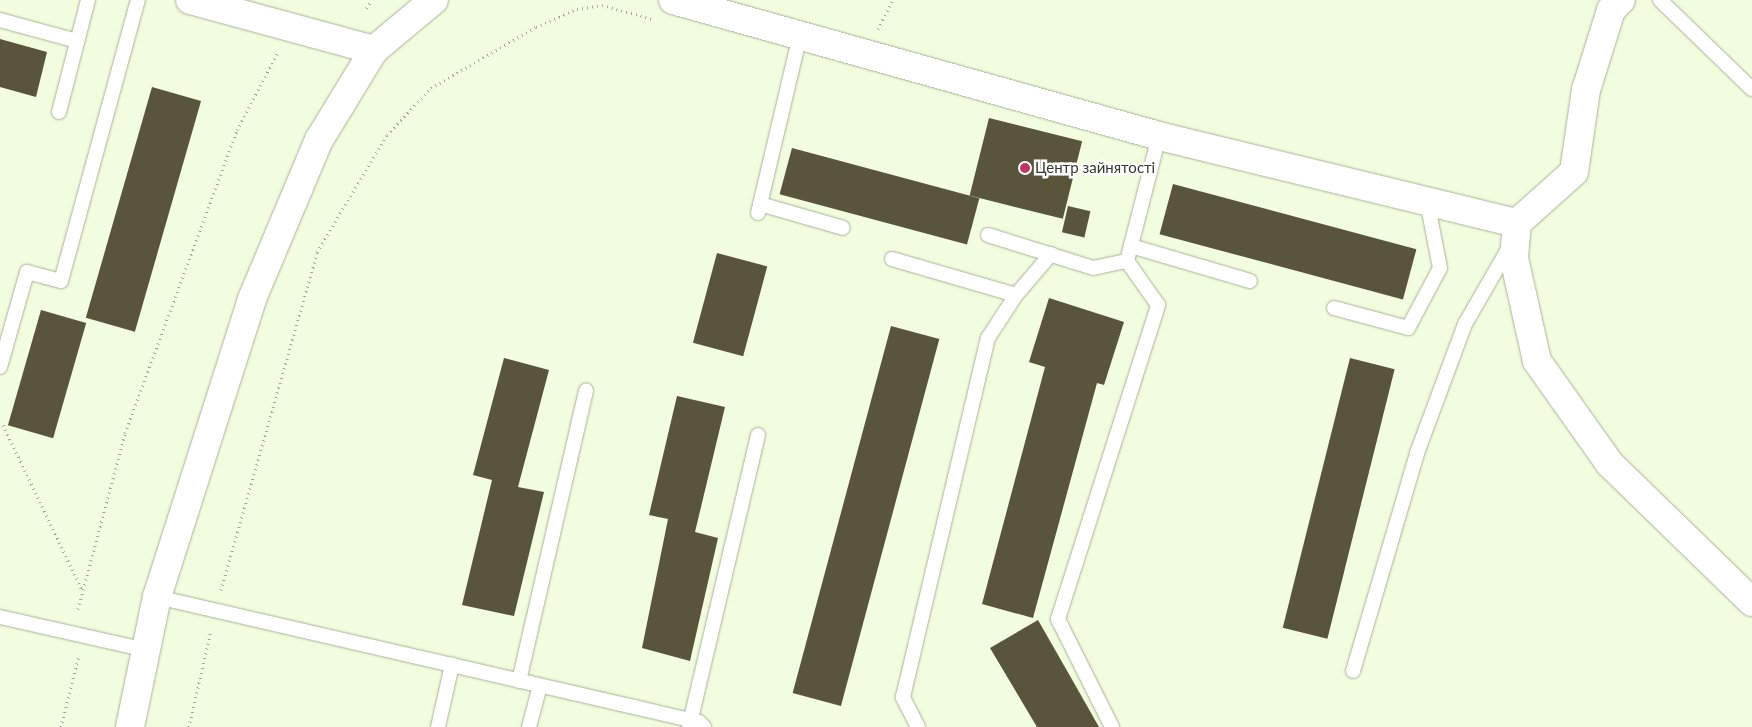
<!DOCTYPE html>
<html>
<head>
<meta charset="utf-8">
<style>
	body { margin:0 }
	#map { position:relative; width:1752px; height:727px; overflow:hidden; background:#f2fcde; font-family:Lato,sans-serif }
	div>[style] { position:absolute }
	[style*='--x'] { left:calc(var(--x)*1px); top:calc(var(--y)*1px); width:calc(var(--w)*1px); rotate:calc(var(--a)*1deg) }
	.building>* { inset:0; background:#59553a; transform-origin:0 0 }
	.path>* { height:3px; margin-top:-1.5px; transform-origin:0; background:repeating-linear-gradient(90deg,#a3aa94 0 1px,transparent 0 5px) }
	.roads { filter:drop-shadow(0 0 1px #a9b397) drop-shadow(0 0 1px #a9b397) }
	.service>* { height:14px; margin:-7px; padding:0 7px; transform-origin:7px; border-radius:7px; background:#fff }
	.minor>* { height:28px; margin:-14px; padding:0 14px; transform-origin:14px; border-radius:14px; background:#fff }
	.tertiary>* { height:28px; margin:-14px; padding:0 14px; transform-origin:14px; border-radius:14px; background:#fff }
	.dots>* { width:14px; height:14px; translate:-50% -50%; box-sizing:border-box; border:2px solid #fff; border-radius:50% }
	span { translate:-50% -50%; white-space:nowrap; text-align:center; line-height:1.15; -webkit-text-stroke:5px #fff; paint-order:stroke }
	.poi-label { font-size:15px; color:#35392d }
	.left { translate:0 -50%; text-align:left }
</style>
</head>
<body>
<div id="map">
	<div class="building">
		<div style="clip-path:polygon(0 39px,47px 52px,36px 97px,0 87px)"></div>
		<div style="left:152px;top:87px;width:51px;height:240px;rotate:16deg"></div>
		<div style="left:989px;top:118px;width:96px;height:80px;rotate:14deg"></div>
		<div style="left:792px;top:148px;width:194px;height:48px;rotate:15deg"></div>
		<div style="left:1173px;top:184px;width:252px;height:52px;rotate:15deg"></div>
		<div style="left:1068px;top:206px;width:23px;height:27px;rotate:13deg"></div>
		<div style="left:717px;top:253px;width:52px;height:93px;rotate:15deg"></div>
		<div style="clip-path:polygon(1049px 298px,1124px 322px,1104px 385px,1097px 383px,1033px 618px,982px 604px,1045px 367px,1029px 362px)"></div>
		<div style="left:41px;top:310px;width:47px;height:120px;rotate:16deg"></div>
		<div style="left:891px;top:326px;width:50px;height:380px;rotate:15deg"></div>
		<div style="clip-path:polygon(504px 358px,549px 370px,518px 487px,544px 492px,514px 616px,462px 605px,492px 480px,473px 475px)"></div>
		<div style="left:1350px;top:358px;width:46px;height:278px;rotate:14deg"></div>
		<div style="clip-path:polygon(677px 396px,725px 407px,695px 532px,718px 538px,690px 661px,642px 648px,668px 519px,649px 515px)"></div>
		<div style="clip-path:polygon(1038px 620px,1070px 676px,1099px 727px,1037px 727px,990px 648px)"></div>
	</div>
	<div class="path">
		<div style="--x:366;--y:8;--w:10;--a:-53"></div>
		<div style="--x:878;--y:29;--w:33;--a:-63"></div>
		<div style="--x:3;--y:425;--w:183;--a:64.4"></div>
		<div style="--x:221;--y:590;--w:351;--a:-74.1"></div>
		<div style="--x:317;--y:252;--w:136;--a:-59.1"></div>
		<div style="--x:387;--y:135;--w:64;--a:-46.9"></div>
		<div style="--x:431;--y:88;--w:121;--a:-30.2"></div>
		<div style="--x:536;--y:27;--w:45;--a:-23.7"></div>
		<div style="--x:577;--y:9;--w:25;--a:-9"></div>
		<div style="--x:602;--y:5;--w:53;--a:15.4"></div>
		<div style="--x:78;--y:609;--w:182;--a:-75"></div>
		<div style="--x:125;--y:433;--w:323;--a:-69.7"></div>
		<div style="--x:237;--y:130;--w:88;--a:-62.3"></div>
		<div style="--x:61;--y:727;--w:74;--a:-76"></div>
		<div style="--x:189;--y:727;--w:99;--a:-77.2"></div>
	</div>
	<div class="roads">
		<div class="service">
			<div style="--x:1660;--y:0;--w:128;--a:44.1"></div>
			<div style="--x:0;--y:20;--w:80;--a:15.3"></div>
			<div style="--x:59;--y:112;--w:116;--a:-75.5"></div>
			<div style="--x:760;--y:204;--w:86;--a:16.1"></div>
			<div style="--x:758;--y:213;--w:183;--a:-76.7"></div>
			<div style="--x:988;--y:235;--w:110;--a:17.4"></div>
			<div style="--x:1093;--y:268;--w:35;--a:-12"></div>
			<div style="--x:1131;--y:246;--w:124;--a:16.4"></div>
			<div style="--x:892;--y:259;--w:129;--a:16.2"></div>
			<div style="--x:1334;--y:308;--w:77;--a:15.1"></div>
			<div style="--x:1408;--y:328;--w:68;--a:-61.9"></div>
			<div style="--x:1440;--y:268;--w:68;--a:-101"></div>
			<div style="--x:0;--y:367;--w:99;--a:-74.1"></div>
			<div style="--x:27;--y:272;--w:35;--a:15"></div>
			<div style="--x:61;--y:281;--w:291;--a:-74.7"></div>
			<div style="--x:157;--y:597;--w:556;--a:12.99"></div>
			<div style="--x:699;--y:722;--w:7;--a:45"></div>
			<div style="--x:0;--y:617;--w:150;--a:12.7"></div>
			<div style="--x:1353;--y:671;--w:227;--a:-73.6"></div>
			<div style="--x:1417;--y:453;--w:138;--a:-69.6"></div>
			<div style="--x:1465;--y:324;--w:90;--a:-60"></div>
			<div style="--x:519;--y:681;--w:298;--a:-77"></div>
			<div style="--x:438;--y:727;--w:64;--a:-77.3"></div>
			<div style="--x:529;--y:727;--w:42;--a:-75"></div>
			<div style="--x:689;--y:727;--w:300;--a:-76.7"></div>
			<div style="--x:918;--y:727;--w:34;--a:-117"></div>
			<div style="--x:903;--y:697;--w:369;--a:-76.7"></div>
			<div style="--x:988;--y:338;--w:51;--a:-56.9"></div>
			<div style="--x:1016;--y:295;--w:54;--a:-49.5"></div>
			<div style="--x:1112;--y:727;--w:121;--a:-116.6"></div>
			<div style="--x:1058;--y:619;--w:330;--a:-72.3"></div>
			<div style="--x:1158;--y:305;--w:54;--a:-125.2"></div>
			<div style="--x:1127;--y:261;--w:129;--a:-75.6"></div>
		</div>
		<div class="minor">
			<div style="--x:190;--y:0;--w:191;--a:15.2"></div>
			<div style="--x:673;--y:0;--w:505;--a:15.63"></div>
			<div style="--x:1159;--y:136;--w:368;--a:13.7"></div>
			<div style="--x:1517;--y:223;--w:76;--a:-41.8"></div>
			<div style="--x:1574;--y:172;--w:83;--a:-81.7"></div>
			<div style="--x:1586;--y:90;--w:84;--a:-72.6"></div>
			<div style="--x:1611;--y:10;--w:14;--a:-45"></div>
			<div style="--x:1517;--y:223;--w:35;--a:95"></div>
			<div style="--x:1514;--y:258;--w:106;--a:77.4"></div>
			<div style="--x:1537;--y:361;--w:126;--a:54.7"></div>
			<div style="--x:1610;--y:464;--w:198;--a:44.2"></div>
		</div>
		<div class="tertiary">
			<div style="--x:130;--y:727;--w:133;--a:-78.3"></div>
			<div style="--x:157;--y:597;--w:313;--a:-72.3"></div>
			<div style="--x:252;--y:299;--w:173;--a:-67.2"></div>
			<div style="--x:319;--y:140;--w:105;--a:-58.6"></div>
			<div style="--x:374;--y:50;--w:78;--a:-39.8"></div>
		</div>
	</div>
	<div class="dots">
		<div style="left:1025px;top:168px;background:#c23460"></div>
	</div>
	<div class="poi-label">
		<span class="left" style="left:1035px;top:168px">Центр зайнятості</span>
	</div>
</div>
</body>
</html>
